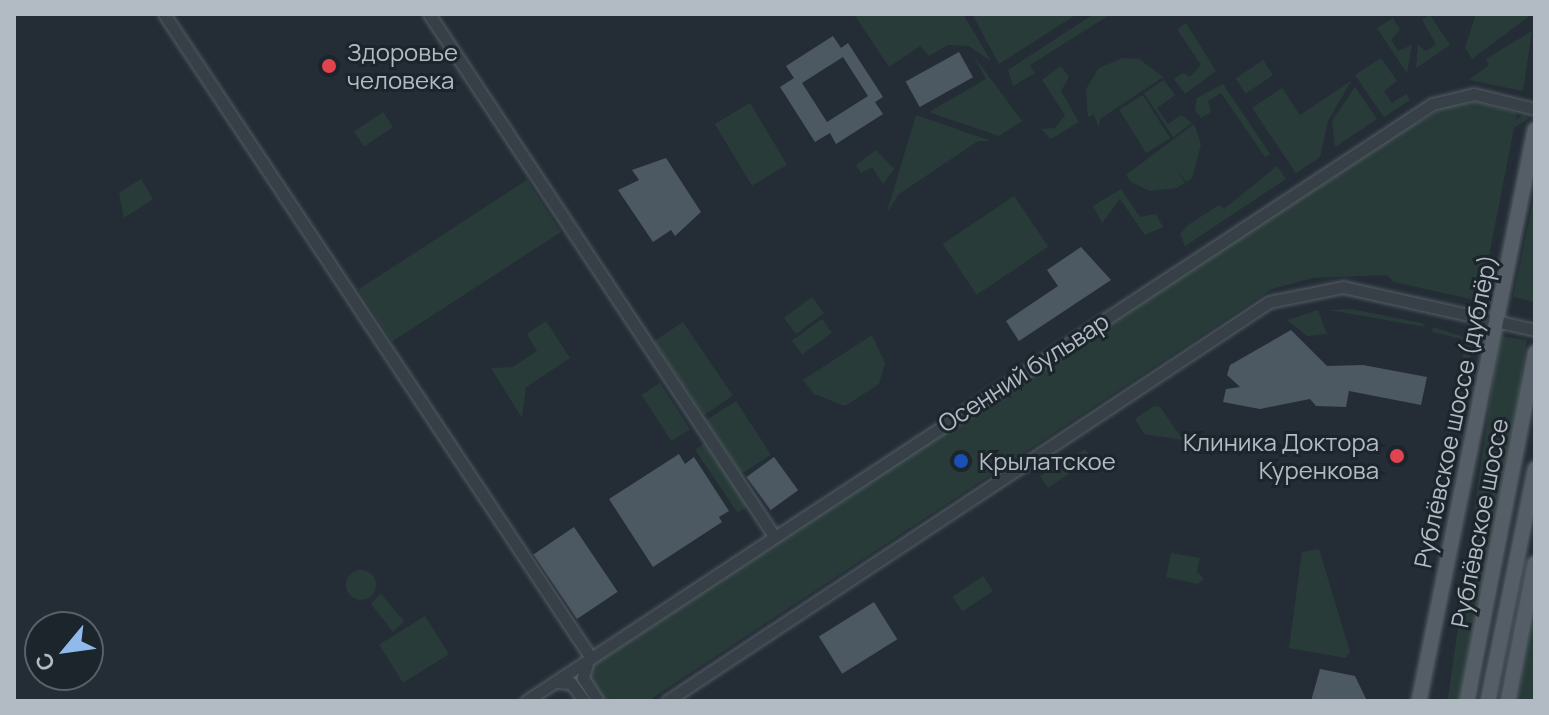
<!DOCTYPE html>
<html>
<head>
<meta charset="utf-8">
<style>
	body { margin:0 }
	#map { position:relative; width:1549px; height:715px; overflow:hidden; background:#242d36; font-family:Manrope,sans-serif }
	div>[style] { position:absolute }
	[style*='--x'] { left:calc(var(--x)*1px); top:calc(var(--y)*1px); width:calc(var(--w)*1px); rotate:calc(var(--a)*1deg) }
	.green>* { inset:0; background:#283b39; transform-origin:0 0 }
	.round { border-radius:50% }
	.building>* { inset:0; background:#4c5862; transform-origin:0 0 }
	.roads { filter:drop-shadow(0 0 2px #555d65) drop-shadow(0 0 2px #555d65) }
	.minor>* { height:11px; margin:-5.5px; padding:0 5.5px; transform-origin:5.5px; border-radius:5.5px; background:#373f47 }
	.major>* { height:14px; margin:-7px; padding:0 7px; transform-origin:7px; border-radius:7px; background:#555e67 }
	.dots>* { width:22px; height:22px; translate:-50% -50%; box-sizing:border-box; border:4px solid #1c242c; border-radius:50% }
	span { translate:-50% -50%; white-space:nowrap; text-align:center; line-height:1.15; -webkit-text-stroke:6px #1c242c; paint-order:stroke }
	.poi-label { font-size:24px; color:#b2bac3 }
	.left { translate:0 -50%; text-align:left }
	.right { translate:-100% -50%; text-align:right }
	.street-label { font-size:24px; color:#b2bac3 }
	.frame { position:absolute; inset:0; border:16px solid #b2bac3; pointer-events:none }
	.north { position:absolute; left:24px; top:611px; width:80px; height:80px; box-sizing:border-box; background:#1c242c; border:2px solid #586068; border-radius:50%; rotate:241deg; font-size:22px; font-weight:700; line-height:32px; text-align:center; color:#b2bac3 }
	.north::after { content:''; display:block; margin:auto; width:28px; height:36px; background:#8fbaeb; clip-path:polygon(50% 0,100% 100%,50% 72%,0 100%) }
</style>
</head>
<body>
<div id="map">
	<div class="green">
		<div style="clip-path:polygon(854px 14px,963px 14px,991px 61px,969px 46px,948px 45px,929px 56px,920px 46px,889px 67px)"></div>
		<div style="clip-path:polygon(972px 14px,1077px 14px,999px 64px)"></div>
		<div style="clip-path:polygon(1094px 14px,1111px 14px,1030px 65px,1035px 73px,1013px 86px,1008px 70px)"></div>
		<div style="clip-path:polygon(1476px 14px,1532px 14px,1472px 59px,1465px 48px)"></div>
		<div style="clip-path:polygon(1430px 15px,1450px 45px,1416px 68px,1418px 45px,1426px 51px,1436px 44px,1422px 20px)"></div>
		<div style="clip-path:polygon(1393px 18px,1400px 30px,1391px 40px,1398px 51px,1412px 45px,1407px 73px,1377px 28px)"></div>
		<div style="clip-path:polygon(1186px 23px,1216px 71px,1185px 94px,1174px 79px,1183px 73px,1190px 77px,1201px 65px,1177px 29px)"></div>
		<div style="clip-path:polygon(1532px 31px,1523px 91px,1469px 80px,1489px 65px,1486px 59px)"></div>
		<div style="clip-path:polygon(973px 55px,1022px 121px,999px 136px,929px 112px,986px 79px)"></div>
		<div style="clip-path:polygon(1123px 58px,1139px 59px,1163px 77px,1100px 119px,1099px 128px,1094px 114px,1088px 117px,1086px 89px,1099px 68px)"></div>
		<div style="clip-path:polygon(1381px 58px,1397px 81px,1384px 91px,1392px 103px,1406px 94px,1410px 100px,1384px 117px,1355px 75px)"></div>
		<div style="left:1263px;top:60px;width:18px;height:33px;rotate:56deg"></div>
		<div style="clip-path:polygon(1061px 66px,1069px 77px,1061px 91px,1079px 122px,1051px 139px,1041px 129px,1055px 128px,1065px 115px,1042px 80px)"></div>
		<div style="clip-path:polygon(1164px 80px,1175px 95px,1157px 108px,1168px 124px,1181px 115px,1192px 123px,1173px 137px,1144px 93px)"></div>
		<div style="clip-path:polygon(1351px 81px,1328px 121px,1320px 157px,1296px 173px,1252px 108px,1282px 88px,1300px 115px)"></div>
		<div style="clip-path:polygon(1223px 84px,1270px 154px,1265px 157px,1221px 93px,1208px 101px,1211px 112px,1201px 118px,1195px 110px,1197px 98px)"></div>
		<div style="clip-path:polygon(1355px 87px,1377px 119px,1335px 147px,1332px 121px)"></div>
		<div style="left:1143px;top:95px;width:51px;height:28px;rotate:58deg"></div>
		<div style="clip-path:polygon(1477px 102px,1517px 113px,1480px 301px,1394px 282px,1387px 275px,1313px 278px,1272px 289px,648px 701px,602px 701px,586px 678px,591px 664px,1406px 129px,1446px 106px)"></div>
		<div style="left:750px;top:103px;width:72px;height:41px;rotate:59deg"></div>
		<div style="left:383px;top:112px;width:18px;height:35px;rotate:56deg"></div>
		<div style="left:1525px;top:114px;width:6px;height:177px;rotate:59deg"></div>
		<div style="clip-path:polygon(916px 115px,991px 141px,978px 141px,899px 194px,887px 212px)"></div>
		<div style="clip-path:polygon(1194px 124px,1201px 144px,1192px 178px,1186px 182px,1175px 167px,1185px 183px,1176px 188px,1150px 191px,1131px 182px,1126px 175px)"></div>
		<div style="clip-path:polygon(876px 150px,894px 169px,883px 184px,872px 167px,861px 173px,856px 165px)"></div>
		<div style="clip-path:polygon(1277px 166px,1286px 179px,1185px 246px,1180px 234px,1188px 225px,1219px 205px,1224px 209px)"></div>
		<div style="clip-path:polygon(141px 179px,153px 199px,124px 218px,119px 193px)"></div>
		<div style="left:527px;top:180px;width:62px;height:201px;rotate:57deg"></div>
		<div style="clip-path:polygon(1121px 189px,1140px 217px,1156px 214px,1163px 227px,1145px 235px,1120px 199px,1102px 223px,1093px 206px)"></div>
		<div style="clip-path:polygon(1535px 192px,1535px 302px,1513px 297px)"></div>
		<div style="left:1014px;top:196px;width:61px;height:86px;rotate:56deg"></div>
		<div style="left:812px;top:297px;width:20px;height:35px;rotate:53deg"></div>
		<div style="clip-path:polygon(1351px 309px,1422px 323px,1426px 327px,1328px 310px)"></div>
		<div style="clip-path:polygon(1318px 310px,1327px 334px,1307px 336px,1287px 320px)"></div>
		<div style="left:822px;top:319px;width:17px;height:37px;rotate:54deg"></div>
		<div style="clip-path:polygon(546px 321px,570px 358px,526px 387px,522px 418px,491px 368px,513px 367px,537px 351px,527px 334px)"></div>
		<div style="left:683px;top:322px;width:89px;height:35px;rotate:56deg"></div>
		<div style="clip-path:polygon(1433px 327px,1473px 340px,1462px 411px,1454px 404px,1466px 340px,1432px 332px)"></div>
		<div style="clip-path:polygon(872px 335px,885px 363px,879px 384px,845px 406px,814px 394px,803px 380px)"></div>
		<div style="left:1499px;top:336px;width:28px;height:372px;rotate:8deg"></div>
		<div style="left:660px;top:383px;width:55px;height:22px;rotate:57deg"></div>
		<div style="left:736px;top:401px;width:64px;height:35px;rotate:57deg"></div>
		<div style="clip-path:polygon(1154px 406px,1160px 407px,1183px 440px,1144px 434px,1135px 419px)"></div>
		<div style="left:705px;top:443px;width:76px;height:12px;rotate:56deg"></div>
		<div style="clip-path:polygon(1085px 449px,1092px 458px,1048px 488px,1040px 476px)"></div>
		<div style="clip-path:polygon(1319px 549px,1350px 652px,1346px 658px,1289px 648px,1302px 552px)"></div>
		<div style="clip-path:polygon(1171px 553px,1200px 558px,1197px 572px,1204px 579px,1198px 584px,1166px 577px)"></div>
		<div class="round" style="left:346px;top:570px;width:30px;height:30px"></div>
		<div style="left:983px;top:576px;width:18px;height:37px;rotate:56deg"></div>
		<div style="clip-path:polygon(381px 594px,404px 621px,393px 632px,371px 604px)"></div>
		<div style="clip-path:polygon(1535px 603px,1535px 701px,1515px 701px,1520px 665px)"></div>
		<div style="left:425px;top:616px;width:45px;height:54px;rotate:58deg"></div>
	</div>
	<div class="building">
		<div style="clip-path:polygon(evenodd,833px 36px,841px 48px,848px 43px,883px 97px,875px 102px,883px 114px,836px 144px,830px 133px,815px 142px,780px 87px,794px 78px,786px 66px,833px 36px,843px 57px,868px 96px,827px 122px,802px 83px,843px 57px)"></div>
		<div style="left:959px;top:52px;width:29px;height:61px;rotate:61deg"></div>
		<div style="clip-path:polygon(666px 158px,701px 212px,675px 236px,671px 230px,653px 242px,618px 190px,639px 180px,632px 170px)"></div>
		<div style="clip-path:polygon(1081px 247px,1111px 280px,1019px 341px,1006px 321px,1058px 286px,1047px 270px)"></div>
		<div style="clip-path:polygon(1291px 330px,1327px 366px,1363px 365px,1427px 377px,1421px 405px,1349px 391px,1346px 407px,1316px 406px,1310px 399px,1260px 409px,1223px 402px,1226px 389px,1240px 387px,1227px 375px,1230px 365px)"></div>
		<div style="clip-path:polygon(679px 454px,685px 464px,694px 457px,729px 511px,719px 517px,722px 522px,653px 567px,609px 499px)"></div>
		<div style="left:774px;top:457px;width:41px;height:34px;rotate:54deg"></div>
		<div style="left:574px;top:527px;width:78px;height:49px;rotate:56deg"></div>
		<div style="left:874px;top:602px;width:44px;height:65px;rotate:58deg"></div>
		<div style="clip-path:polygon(1320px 669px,1355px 676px,1367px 701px,1311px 701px)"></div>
	</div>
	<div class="roads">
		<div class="minor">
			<div style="--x:164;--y:14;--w:773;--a:56.45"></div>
			<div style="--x:429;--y:14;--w:626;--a:56.54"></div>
			<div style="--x:588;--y:660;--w:19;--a:106"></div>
			<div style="--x:583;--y:678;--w:27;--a:57"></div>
			<div style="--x:555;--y:682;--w:16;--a:4"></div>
			<div style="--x:571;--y:683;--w:22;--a:54"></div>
			<div style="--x:526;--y:701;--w:1085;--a:-33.38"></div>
			<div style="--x:1432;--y:104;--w:43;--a:-13.4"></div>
			<div style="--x:1474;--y:94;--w:63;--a:13.8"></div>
			<div style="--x:667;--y:701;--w:722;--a:-33.54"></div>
			<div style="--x:1269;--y:302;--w:76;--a:-11.5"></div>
			<div style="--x:1343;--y:287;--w:197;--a:12.6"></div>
		</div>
		<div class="major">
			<div style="--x:1419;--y:701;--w:583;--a:-78.52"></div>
			<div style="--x:1467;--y:701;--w:355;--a:-78.9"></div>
			<div style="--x:1488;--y:701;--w:237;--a:-78.5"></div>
			<div style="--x:1508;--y:701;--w:140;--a:-78.9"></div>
		</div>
	</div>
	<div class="dots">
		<div style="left:329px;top:66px;background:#e0444e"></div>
		<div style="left:1397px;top:456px;background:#e0444e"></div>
		<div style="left:961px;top:461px;background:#1a4fb4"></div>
	</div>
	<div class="poi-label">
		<span class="left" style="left:347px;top:66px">Здоровье<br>человека</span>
		<span class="right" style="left:1379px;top:456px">Клиника Доктора<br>Куренкова</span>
		<span class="left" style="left:979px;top:461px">Крылатское</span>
	</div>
	<div class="street-label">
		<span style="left:1023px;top:372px;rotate:-33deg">Осенний бульвар</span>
		<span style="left:1455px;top:411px;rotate:-78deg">Рублёвское шоссе (дублёр)</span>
		<span style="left:1479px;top:523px;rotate:-79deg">Рублёвское шоссе</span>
	</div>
	<div class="frame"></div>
	<div class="north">С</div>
</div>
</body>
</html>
